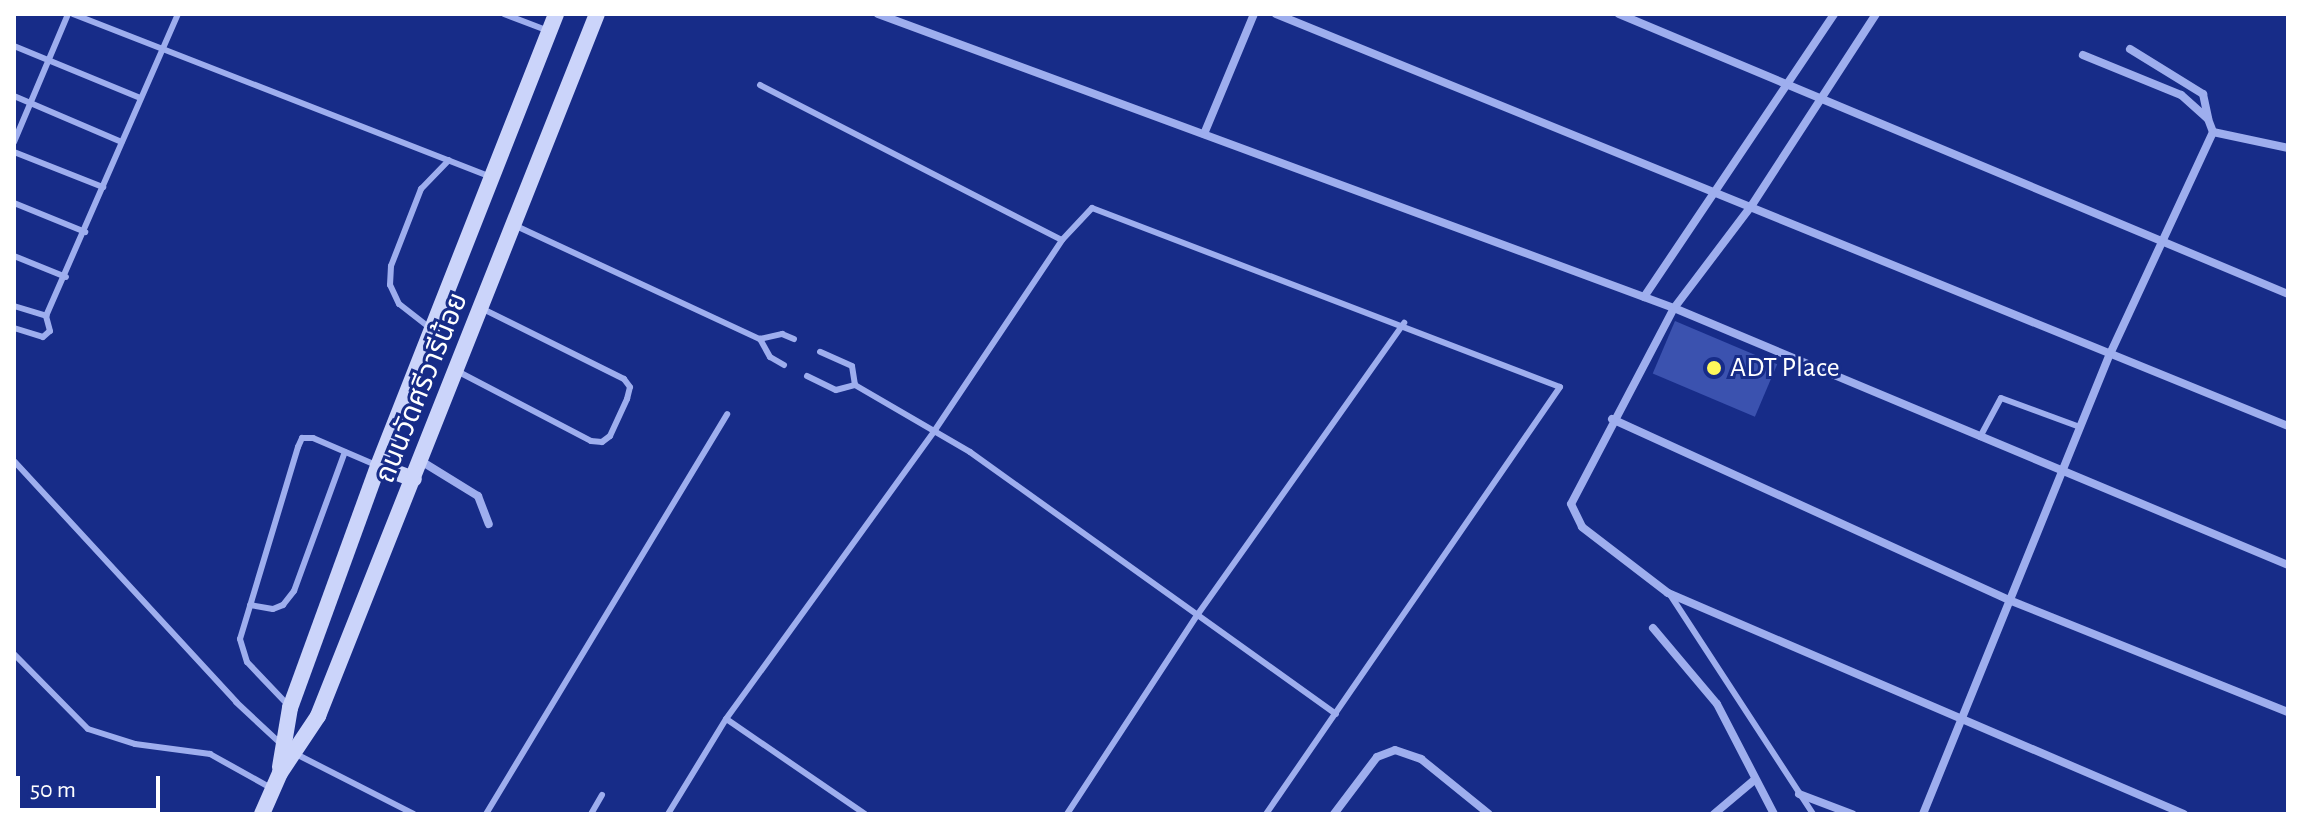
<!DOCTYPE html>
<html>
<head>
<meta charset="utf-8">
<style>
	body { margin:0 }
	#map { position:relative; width:2302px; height:828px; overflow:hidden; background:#172c88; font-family:"Alegreya Sans","Noto Sans Thai",sans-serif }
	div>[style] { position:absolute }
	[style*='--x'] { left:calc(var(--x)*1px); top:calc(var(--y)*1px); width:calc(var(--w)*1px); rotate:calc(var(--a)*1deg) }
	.building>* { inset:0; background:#3b52af; transform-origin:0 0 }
	.service>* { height:6px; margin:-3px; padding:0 3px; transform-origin:3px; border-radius:3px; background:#9eaeee }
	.minor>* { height:8px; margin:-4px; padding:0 4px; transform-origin:4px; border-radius:4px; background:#9eaeee }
	.secondary>* { height:16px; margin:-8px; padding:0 8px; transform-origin:8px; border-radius:8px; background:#cbd4fa }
	.dots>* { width:22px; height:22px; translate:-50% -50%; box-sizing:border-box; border:4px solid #172c88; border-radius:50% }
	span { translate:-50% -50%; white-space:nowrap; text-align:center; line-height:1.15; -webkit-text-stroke:6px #172c88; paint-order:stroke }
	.poi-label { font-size:28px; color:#fff }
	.left { translate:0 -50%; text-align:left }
	.street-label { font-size:28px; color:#fff }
	.frame { position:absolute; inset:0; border:16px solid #fff; pointer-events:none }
	.scale { position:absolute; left:16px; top:776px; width:144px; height:36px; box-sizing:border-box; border:4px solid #fff; border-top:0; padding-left:10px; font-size:24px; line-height:28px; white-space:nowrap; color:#fff; -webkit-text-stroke:6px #172c88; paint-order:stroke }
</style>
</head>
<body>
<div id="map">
	<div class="building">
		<div style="left:1675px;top:321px;width:111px;height:57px;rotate:23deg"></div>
	</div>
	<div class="service">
		<div style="--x:73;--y:14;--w:446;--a:21.3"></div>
		<div style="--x:504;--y:14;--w:45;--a:20.9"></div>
		<div style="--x:14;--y:46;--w:136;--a:22.4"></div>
		<div style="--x:760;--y:85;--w:339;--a:27.2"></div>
		<div style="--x:14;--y:96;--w:117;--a:23.1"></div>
		<div style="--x:14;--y:142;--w:139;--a:-67.1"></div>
		<div style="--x:14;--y:152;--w:96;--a:21.5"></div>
		<div style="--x:14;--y:203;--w:77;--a:22.2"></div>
		<div style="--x:514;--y:225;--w:271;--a:24.9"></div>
		<div style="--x:14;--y:256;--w:56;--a:22"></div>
		<div style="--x:14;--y:306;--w:34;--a:17"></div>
		<div style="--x:46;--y:316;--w:330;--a:-66.4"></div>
		<div style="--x:14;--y:328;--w:30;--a:17"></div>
		<div style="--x:43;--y:337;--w:9;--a:-41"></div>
		<div style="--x:50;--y:331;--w:16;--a:-105"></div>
		<div style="--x:430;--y:328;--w:39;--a:-142"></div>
		<div style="--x:399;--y:304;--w:21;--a:-115"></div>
		<div style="--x:390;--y:285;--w:19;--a:-87"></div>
		<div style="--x:391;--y:266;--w:83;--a:-68.7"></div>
		<div style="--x:421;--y:189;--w:40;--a:-46"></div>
		<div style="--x:784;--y:365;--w:16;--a:-150"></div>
		<div style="--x:770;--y:357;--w:21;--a:-119"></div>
		<div style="--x:760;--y:339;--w:23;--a:-13"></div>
		<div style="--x:782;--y:334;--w:13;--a:23"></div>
		<div style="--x:457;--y:371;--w:151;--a:27.6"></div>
		<div style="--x:591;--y:441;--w:11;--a:5"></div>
		<div style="--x:602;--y:442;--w:10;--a:-37"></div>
		<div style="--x:610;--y:436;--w:41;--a:-65.3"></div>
		<div style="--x:627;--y:399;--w:12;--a:-76"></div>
		<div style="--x:630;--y:387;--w:10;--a:-127"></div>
		<div style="--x:624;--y:379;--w:160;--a:-153.6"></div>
		<div style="--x:807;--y:376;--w:32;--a:26"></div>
		<div style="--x:836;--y:390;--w:20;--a:-15"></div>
		<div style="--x:855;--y:385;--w:19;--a:-99"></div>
		<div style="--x:852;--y:366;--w:35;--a:-156"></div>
		<div style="--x:855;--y:385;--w:133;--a:30.2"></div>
		<div style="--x:970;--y:452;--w:450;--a:35.6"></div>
		<div style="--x:1980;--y:437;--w:44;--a:-61.7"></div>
		<div style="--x:2001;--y:398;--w:84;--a:20.2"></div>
		<div style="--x:14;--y:461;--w:328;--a:47.3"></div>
		<div style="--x:236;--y:702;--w:60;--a:43"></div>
		<div style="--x:1669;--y:593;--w:264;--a:56.9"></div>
		<div style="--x:250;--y:605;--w:23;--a:10"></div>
		<div style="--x:273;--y:609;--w:11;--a:-22"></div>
		<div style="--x:283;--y:605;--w:18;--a:-52"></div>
		<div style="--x:294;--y:591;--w:148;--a:-69.9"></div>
		<div style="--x:14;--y:654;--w:105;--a:45.4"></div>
		<div style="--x:88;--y:729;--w:49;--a:17.7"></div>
		<div style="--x:135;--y:744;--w:76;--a:7.6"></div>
		<div style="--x:210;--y:754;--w:70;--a:29.1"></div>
		<div style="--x:288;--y:705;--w:59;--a:-133.6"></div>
		<div style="--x:247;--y:662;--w:24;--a:-107"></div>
		<div style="--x:240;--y:639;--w:201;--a:-73.2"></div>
		<div style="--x:298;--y:447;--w:10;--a:-66"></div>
		<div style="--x:302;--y:438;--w:11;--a:0"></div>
		<div style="--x:313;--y:438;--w:69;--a:23.2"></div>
		<div style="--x:296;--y:754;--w:132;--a:27"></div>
		<div style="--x:486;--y:814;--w:467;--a:-58.9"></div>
		<div style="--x:591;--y:814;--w:22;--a:-60"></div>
		<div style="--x:668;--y:814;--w:111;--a:-58.6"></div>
		<div style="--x:865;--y:814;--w:168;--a:-145.6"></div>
		<div style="--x:726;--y:719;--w:357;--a:-54.1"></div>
		<div style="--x:935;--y:430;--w:229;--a:-56.2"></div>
		<div style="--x:1062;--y:240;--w:44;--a:-46.8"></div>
		<div style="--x:1092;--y:208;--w:501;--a:20.93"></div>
		<div style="--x:1560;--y:387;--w:518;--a:124.55"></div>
		<div style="--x:1067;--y:814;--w:239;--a:-56.8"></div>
		<div style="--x:1198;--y:614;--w:357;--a:-54.7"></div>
	</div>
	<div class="minor">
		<div style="--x:878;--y:14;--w:849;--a:20.27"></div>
		<div style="--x:1674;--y:308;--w:666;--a:22.71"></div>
		<div style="--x:1276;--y:14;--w:1093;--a:22.15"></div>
		<div style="--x:1619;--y:14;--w:725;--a:22.71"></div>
		<div style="--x:1876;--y:14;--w:228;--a:123"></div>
		<div style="--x:1752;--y:205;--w:129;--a:127.1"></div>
		<div style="--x:1674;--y:308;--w:221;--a:117.7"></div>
		<div style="--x:1571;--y:504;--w:25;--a:64"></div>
		<div style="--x:1582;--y:527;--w:108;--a:37.5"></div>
		<div style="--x:1668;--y:593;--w:561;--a:23.19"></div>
		<div style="--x:2130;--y:49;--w:86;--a:31.7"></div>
		<div style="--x:2203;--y:94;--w:25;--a:78"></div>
		<div style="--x:2213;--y:132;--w:77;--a:12"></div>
		<div style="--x:1204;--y:134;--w:130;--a:-67.4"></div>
		<div style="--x:1644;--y:297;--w:341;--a:-56.1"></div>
		<div style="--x:1612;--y:419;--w:436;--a:24.5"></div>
		<div style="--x:2009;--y:600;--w:301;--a:21.9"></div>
		<div style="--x:421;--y:461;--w:67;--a:31.6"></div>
		<div style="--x:478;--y:496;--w:30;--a:69"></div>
		<div style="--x:1653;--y:628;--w:99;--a:49.9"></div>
		<div style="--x:1717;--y:704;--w:124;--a:62.6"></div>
		<div style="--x:1799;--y:794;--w:57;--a:20.7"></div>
		<div style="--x:1334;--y:814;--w:71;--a:-53"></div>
		<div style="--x:1377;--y:757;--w:19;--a:-21"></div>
		<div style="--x:1395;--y:750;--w:28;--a:19"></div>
		<div style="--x:1421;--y:759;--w:87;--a:39"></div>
		<div style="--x:1714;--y:814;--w:51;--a:-40.2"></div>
		<div style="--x:1923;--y:814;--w:497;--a:-67.9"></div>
		<div style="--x:2110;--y:354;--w:245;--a:-65.1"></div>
		<div style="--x:2213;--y:132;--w:14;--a:-111"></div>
		<div style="--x:2208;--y:119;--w:36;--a:-138"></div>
		<div style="--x:2181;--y:95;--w:106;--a:-157.8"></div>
	</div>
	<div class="secondary">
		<div style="--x:378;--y:466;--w:38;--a:20"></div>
		<div style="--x:280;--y:767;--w:60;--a:-80.4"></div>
		<div style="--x:290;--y:708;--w:258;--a:-70"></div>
		<div style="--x:378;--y:466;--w:486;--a:-68.5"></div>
		<div style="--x:262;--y:814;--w:45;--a:-66.3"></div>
		<div style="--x:280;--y:773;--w:69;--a:-56.3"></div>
		<div style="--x:318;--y:716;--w:755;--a:-68.33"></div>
	</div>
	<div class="dots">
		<div style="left:1714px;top:368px;background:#fff85b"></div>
	</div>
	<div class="poi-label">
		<span class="left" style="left:1730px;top:368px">ADT Place</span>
	</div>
	<div class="street-label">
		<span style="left:422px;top:388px;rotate:-68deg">ถนนวัดศรีวารีน้อย</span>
	</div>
	<div class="frame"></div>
	<div class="scale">50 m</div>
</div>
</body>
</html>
